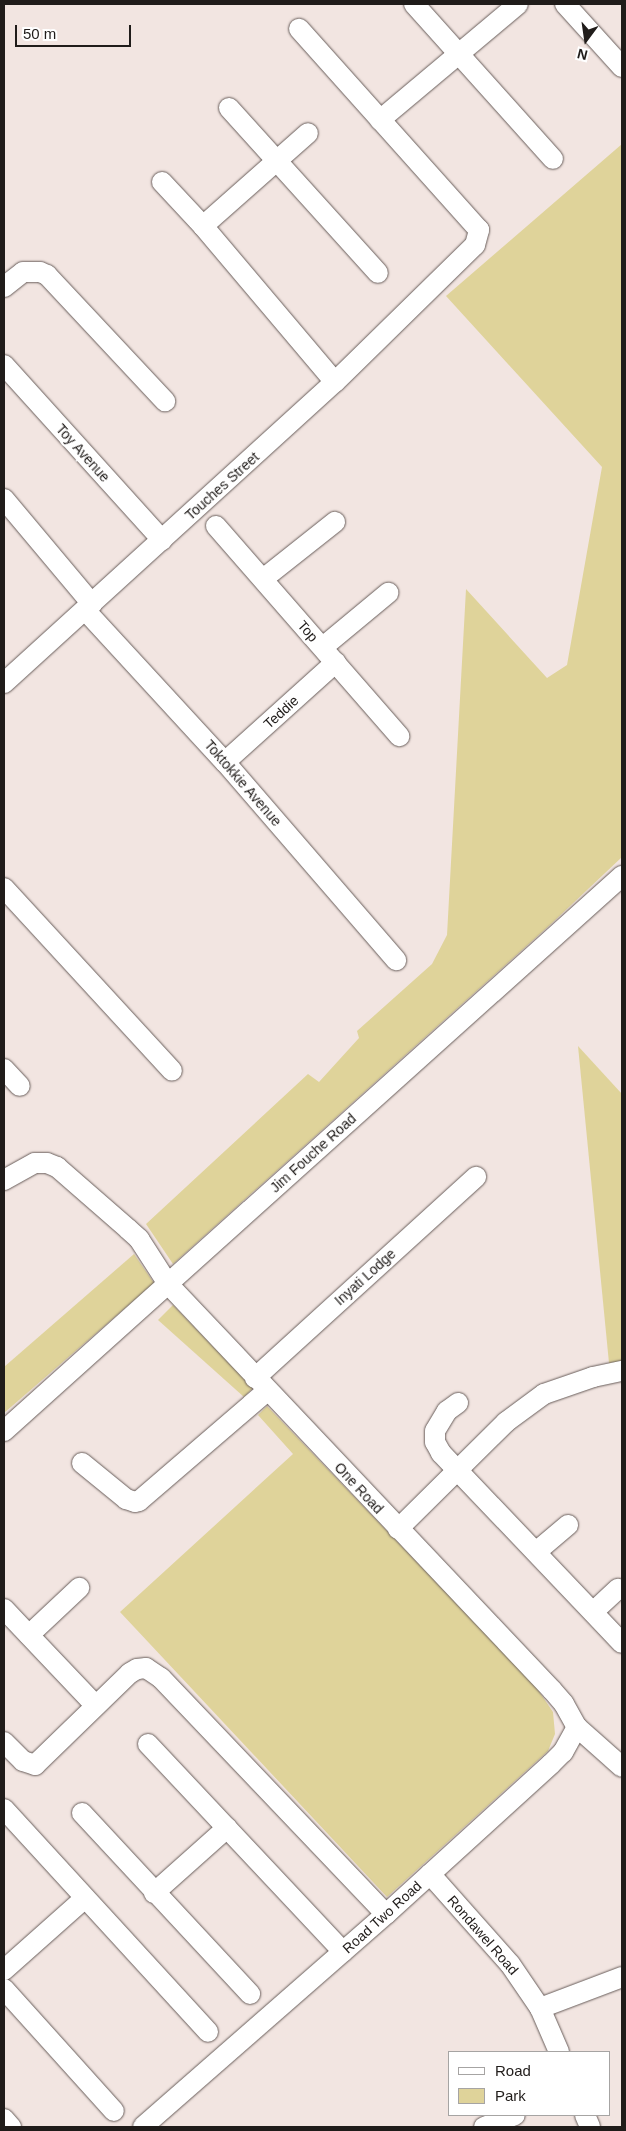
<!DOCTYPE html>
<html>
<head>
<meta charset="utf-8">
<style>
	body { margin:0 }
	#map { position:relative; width:626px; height:2131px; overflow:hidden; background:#f2e5e1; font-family:Helvetica,sans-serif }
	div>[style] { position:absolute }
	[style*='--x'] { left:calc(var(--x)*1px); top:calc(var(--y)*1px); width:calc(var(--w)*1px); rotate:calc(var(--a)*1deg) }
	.green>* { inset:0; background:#dfd39a }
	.roads { filter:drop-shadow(0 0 1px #685d5a) drop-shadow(0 0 1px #685d5a) }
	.minor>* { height:20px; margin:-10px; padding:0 10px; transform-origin:10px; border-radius:10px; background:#fff }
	span { translate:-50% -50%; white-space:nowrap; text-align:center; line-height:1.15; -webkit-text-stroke:4.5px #fff; paint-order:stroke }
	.street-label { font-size:14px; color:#201c1a }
	.frame { position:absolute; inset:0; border:5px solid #201c1a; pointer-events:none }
	.legend { position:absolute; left:448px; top:2051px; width:162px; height:65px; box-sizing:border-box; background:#fff; border:1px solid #a6a4a3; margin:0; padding:6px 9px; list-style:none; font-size:15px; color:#201c1a }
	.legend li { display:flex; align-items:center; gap:10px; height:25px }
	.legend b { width:25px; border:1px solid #a6a4a3 }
	.north { position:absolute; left:561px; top:15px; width:50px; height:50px; -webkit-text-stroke:4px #fff; paint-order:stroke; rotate:194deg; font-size:14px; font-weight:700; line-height:20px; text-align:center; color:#201c1a }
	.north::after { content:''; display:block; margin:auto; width:18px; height:22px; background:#201c1a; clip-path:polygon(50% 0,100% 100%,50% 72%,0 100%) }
	.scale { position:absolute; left:15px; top:25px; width:116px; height:22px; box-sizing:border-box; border:2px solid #201c1a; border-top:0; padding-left:6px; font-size:15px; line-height:18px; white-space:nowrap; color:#201c1a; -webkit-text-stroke:4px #fff; paint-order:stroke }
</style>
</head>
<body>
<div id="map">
	<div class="green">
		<div style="clip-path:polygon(622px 144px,622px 857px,551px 924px,173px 1264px,146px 1224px,308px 1074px,319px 1082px,359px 1038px,357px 1031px,432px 964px,447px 935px,466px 589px,547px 678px,567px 665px,602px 467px,446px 296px)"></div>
		<div style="clip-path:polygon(578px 1046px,622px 1094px,622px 1362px,609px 1363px)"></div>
		<div style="clip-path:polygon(134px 1254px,154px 1283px,4px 1413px,4px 1367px)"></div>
		<div style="clip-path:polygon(173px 1305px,253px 1388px,244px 1397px,158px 1320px)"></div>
		<div style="clip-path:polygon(267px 1406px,534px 1684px,553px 1712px,555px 1734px,548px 1751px,387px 1897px,120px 1612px,293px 1454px,258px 1415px)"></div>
	</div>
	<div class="roads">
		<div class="minor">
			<div style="--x:414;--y:4;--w:208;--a:48.1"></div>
			<div style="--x:565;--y:4;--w:85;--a:47.9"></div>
			<div style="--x:229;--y:108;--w:222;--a:47.9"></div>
			<div style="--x:380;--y:120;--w:180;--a:-40"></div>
			<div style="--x:162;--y:182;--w:60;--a:47"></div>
			<div style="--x:203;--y:226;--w:204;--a:49.8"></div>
			<div style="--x:203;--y:226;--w:140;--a:-41.5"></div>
			<div style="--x:4;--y:287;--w:24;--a:-38"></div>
			<div style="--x:23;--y:272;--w:17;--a:0"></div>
			<div style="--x:40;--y:272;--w:8;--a:23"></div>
			<div style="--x:47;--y:275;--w:173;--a:46.9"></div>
			<div style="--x:4;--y:365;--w:236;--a:47.9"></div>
			<div style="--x:4;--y:499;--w:137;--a:50"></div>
			<div style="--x:216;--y:526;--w:279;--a:48.9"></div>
			<div style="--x:263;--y:579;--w:92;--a:-38.4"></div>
			<div style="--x:85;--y:610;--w:207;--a:47.4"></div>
			<div style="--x:225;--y:762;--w:262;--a:49.2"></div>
			<div style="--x:323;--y:647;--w:85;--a:-39.7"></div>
			<div style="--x:4;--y:683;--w:447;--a:-42.3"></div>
			<div style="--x:335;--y:382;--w:196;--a:-44.4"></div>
			<div style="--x:475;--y:245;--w:16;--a:-75"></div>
			<div style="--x:479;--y:230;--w:270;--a:-131.8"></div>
			<div style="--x:225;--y:762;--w:149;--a:-42"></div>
			<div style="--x:4;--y:888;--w:248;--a:47.4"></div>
			<div style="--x:4;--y:1069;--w:23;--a:47"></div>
			<div style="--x:4;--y:1180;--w:35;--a:-29"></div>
			<div style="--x:35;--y:1163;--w:12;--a:0"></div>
			<div style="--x:47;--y:1163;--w:11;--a:22"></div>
			<div style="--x:57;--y:1167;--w:94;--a:41.1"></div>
			<div style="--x:128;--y:1229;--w:15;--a:42"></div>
			<div style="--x:139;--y:1239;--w:54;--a:57.2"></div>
			<div style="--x:168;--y:1284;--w:559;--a:46.6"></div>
			<div style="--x:552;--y:1690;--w:18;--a:49"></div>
			<div style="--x:564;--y:1704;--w:26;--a:61"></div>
			<div style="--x:577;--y:1727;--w:29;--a:119"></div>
			<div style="--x:563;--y:1752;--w:17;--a:135"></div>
			<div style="--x:551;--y:1764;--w:223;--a:137.7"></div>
			<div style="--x:386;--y:1914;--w:323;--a:138.8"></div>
			<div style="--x:255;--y:1378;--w:299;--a:-42.3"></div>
			<div style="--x:458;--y:1403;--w:14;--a:144"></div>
			<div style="--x:447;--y:1411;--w:23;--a:121"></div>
			<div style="--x:435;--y:1431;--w:11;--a:90"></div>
			<div style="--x:435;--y:1442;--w:13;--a:61"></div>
			<div style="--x:441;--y:1453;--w:262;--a:46.4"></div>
			<div style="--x:4;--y:1431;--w:831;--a:-41.93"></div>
			<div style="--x:82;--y:1463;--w:57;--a:39.3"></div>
			<div style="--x:126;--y:1499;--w:9;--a:18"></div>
			<div style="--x:135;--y:1502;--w:4;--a:-14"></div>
			<div style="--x:139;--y:1501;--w:169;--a:-40.7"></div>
			<div style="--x:398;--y:1529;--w:152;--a:-44.7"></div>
			<div style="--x:506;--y:1422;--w:47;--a:-36.4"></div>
			<div style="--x:544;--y:1394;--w:52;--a:-19.1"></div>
			<div style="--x:593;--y:1377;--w:30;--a:-12"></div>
			<div style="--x:536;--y:1552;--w:42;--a:-40.2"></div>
			<div style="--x:4;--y:1609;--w:132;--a:46.5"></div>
			<div style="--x:593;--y:1612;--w:34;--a:-43"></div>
			<div style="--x:29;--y:1635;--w:69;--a:-43.2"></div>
			<div style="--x:577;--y:1727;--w:60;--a:41.6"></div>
			<div style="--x:4;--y:1742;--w:27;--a:45"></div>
			<div style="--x:23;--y:1761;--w:13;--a:18"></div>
			<div style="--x:35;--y:1765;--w:132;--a:-44.1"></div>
			<div style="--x:130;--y:1673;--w:8;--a:-30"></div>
			<div style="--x:137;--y:1669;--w:9;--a:-6"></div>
			<div style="--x:146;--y:1668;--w:18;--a:34"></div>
			<div style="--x:161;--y:1678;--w:326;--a:46.4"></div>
			<div style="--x:148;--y:1744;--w:285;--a:46.8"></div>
			<div style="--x:4;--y:1809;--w:302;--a:47.5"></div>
			<div style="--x:82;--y:1813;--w:247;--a:47.1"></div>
			<div style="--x:430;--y:1874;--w:120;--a:48.4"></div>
			<div style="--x:510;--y:1964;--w:53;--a:55.7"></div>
			<div style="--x:540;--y:2008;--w:48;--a:66.6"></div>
			<div style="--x:154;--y:1893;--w:98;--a:-41.7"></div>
			<div style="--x:4;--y:1970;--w:108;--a:-41.6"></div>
			<div style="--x:4;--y:1989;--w:164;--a:48"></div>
			<div style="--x:540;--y:2008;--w:88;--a:-20.7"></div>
			<div style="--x:585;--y:2115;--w:13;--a:67"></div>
			<div style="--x:4;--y:2119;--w:11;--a:49"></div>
			<div style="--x:484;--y:2127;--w:33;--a:-21"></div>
		</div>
	</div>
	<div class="street-label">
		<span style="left:83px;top:453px;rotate:48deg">Toy Avenue</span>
		<span style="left:222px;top:486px;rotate:-42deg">Touches Street</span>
		<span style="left:308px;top:631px;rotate:49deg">Top</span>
		<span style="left:281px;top:712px;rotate:-42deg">Teddie</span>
		<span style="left:243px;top:783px;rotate:49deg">Toktokkie Avenue</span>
		<span style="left:313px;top:1153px;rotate:-42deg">Jim Fouche Road</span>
		<span style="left:365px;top:1277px;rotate:-42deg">Inyati Lodge</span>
		<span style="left:359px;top:1488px;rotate:47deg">One Road</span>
		<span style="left:382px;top:1917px;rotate:-42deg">Road Two Road</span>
		<span style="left:483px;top:1935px;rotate:49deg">Rondawel Road</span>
	</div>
	<div class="frame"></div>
	<ul class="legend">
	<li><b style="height:6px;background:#fff"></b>Road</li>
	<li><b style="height:14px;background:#dfd39a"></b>Park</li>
	</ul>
	<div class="north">N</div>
	<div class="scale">50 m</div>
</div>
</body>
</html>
